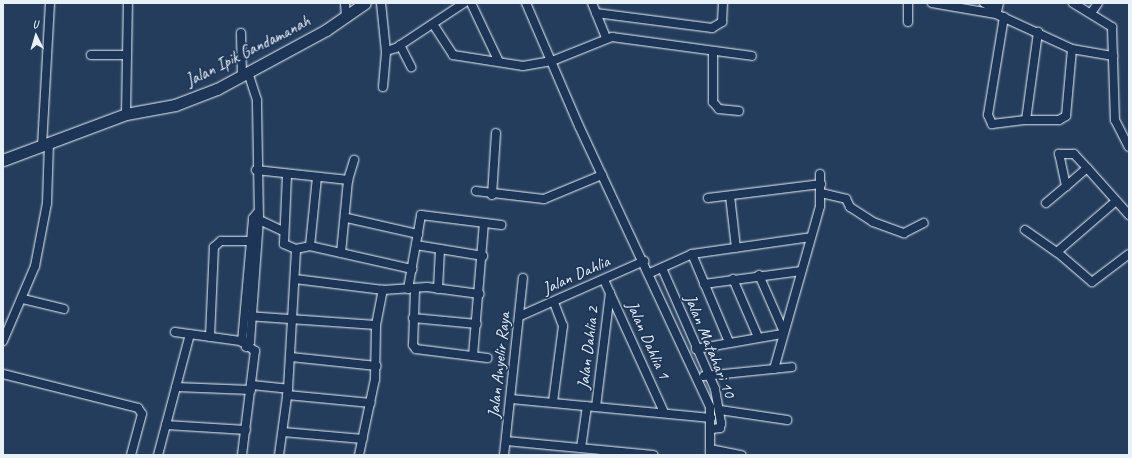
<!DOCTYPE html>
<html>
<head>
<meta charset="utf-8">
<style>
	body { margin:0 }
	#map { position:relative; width:1132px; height:458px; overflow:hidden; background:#253d5d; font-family:Caveat,sans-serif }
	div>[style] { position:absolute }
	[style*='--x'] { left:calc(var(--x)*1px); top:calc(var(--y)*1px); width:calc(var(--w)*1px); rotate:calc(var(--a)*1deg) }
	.roads { filter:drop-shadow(0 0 1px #e8f1f8) drop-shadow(0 0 1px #e8f1f8) }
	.minor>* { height:8px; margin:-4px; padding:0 4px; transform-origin:4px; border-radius:4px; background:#1d3557 }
	.tertiary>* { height:11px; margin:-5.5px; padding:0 5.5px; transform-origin:5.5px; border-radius:5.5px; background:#1d3557 }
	span { translate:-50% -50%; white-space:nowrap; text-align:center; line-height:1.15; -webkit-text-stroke:3.5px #1d3557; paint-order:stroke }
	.street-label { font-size:17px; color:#e8f1f8 }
	.frame { position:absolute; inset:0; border:4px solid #e8f1f8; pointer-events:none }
	.north { position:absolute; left:16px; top:16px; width:40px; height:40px; -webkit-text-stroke:3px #1d3557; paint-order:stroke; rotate:355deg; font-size:11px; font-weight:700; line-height:16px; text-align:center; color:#e8f1f8 }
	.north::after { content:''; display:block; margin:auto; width:14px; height:18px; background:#e8f1f8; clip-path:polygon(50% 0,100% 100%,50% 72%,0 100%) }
</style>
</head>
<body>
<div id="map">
	<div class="roads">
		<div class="minor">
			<div style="--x:345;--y:3;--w:14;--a:86"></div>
			<div style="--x:381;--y:3;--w:48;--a:84.1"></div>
			<div style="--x:386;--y:51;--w:10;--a:-17"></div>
			<div style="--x:396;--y:48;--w:82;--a:-33.5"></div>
			<div style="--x:471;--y:3;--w:65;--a:64.6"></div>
			<div style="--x:526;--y:3;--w:134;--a:66.7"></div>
			<div style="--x:579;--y:126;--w:310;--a:65"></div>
			<div style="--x:710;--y:407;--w:48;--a:90"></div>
			<div style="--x:592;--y:3;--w:38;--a:68"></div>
			<div style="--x:932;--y:3;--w:65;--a:9.8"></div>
			<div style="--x:984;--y:3;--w:15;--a:28"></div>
			<div style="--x:999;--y:3;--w:11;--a:105"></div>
			<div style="--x:996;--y:14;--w:84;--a:24.7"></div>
			<div style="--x:1072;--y:49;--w:67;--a:95.1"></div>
			<div style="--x:1066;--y:116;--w:8;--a:150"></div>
			<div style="--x:1059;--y:120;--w:33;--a:180"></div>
			<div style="--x:1073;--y:3;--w:46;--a:31.6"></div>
			<div style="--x:1112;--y:27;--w:93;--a:88.2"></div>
			<div style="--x:1115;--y:120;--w:30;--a:63"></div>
			<div style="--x:596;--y:13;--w:117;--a:7.4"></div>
			<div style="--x:712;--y:28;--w:12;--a:-31"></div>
			<div style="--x:722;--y:22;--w:19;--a:-87"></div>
			<div style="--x:1091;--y:13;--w:12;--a:-55"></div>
			<div style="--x:1004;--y:17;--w:99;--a:99.3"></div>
			<div style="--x:988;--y:115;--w:10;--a:66"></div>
			<div style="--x:992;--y:124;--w:34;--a:-7"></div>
			<div style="--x:1026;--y:120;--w:89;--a:-82.2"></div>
			<div style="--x:908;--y:22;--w:19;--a:-90"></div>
			<div style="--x:433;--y:24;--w:37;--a:57"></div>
			<div style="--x:453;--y:55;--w:71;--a:8.9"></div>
			<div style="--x:523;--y:66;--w:29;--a:-10"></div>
			<div style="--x:552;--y:61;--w:65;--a:-21.8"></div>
			<div style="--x:612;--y:37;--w:141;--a:7.7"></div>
			<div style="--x:241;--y:33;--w:43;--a:88.7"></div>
			<div style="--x:400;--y:45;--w:25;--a:63"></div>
			<div style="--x:1072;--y:49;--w:42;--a:9.7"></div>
			<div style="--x:713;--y:52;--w:50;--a:90"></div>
			<div style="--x:713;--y:102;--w:9;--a:49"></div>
			<div style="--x:719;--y:109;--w:20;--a:6"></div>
			<div style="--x:91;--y:55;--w:36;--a:0"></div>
			<div style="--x:383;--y:87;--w:36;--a:-85"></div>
			<div style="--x:126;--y:114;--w:111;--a:-89"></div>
			<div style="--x:42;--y:146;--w:143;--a:-86.8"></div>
			<div style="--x:1087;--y:168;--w:28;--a:139"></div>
			<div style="--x:1066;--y:186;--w:33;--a:-102"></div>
			<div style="--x:1059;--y:154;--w:15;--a:0"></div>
			<div style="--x:1074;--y:154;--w:19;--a:47"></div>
			<div style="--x:1087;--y:168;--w:63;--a:48.2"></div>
			<div style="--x:256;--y:170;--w:93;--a:6.2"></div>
			<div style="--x:287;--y:175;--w:69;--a:92.5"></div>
			<div style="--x:284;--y:244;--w:13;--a:23"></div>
			<div style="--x:296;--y:249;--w:14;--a:-12"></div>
			<div style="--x:310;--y:246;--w:105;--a:12.7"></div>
			<div style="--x:476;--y:191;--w:68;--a:6.7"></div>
			<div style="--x:544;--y:199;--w:63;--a:-22.5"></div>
			<div style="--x:821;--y:193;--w:26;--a:13"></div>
			<div style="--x:846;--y:199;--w:9;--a:63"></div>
			<div style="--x:850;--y:207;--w:27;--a:33"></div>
			<div style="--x:873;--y:222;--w:33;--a:20"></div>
			<div style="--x:904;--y:233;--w:22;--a:-27"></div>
			<div style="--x:492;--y:195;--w:62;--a:-86.3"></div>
			<div style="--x:730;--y:196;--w:52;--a:83.4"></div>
			<div style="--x:708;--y:198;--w:114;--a:-7.1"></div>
			<div style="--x:1116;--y:201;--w:78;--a:139.2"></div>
			<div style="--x:1057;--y:252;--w:46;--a:40.6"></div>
			<div style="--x:1092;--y:282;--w:46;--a:-37.1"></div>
			<div style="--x:1046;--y:203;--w:26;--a:-40"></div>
			<div style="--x:255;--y:218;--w:31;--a:25"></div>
			<div style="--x:347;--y:218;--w:73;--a:12.7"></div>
			<div style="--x:1025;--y:230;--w:39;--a:35"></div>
			<div style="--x:416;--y:245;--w:68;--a:9.3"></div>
			<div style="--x:310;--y:246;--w:69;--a:-84.2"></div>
			<div style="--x:341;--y:253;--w:73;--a:-84.5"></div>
			<div style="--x:348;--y:180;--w:21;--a:-73"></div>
			<div style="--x:692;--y:254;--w:95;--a:67.2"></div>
			<div style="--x:662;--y:268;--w:132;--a:66.3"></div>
			<div style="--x:715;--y:389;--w:35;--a:80"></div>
			<div style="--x:721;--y:423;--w:5;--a:101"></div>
			<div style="--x:720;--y:428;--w:8;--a:173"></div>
			<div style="--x:650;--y:273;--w:46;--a:-24.3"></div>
			<div style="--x:692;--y:254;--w:120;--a:-8.1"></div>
			<div style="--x:759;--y:275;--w:60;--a:66.4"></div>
			<div style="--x:295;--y:279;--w:89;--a:7.1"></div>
			<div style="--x:383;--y:290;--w:44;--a:-3.9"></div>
			<div style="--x:427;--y:287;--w:53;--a:7.5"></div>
			<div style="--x:733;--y:279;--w:63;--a:66.7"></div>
			<div style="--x:604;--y:280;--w:145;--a:65.6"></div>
			<div style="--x:704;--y:284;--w:98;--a:-7.6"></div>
			<div style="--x:408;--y:289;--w:75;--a:-80"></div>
			<div style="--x:421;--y:215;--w:81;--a:7.1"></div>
			<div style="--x:415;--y:289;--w:56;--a:92"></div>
			<div style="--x:413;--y:345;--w:5;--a:53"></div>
			<div style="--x:416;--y:349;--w:72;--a:7.2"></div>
			<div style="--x:438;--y:289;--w:40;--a:-87.1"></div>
			<div style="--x:23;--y:299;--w:42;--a:13.7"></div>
			<div style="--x:247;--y:316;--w:129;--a:4"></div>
			<div style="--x:520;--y:316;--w:136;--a:-23.9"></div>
			<div style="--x:413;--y:318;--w:64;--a:5.4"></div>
			<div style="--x:175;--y:332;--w:73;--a:7.9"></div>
			<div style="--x:210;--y:337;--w:90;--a:-87.5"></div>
			<div style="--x:214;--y:247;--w:9;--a:-41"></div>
			<div style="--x:221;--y:241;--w:30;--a:0"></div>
			<div style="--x:3;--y:341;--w:82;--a:-66.9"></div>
			<div style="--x:35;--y:266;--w:64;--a:-79.2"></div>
			<div style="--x:47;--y:203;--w:59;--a:-88.1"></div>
			<div style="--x:246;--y:347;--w:6;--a:-51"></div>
			<div style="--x:250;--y:342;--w:123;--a:-85.8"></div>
			<div style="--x:259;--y:219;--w:119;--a:-91"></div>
			<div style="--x:257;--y:100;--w:28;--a:-108"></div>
			<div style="--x:696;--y:349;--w:87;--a:-9.9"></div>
			<div style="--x:473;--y:356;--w:133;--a:-85.3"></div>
			<div style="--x:291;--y:357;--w:86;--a:6"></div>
			<div style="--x:774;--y:369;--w:169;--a:-74.2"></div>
			<div style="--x:820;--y:206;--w:32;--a:-90"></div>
			<div style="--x:3;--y:374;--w:139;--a:14.1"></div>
			<div style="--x:138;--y:408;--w:7;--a:56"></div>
			<div style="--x:142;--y:414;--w:42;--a:105"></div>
			<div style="--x:704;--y:376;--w:88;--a:-5.8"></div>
			<div style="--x:252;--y:385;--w:36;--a:6"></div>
			<div style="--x:176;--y:387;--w:75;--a:2.3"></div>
			<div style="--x:287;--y:395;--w:84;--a:5.4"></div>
			<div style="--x:511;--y:399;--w:201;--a:5.4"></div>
			<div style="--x:553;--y:402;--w:77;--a:-82.5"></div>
			<div style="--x:563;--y:326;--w:25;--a:-111"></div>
			<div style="--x:596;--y:407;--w:115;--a:-83"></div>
			<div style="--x:720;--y:410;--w:68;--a:8.5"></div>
			<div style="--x:166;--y:425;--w:80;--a:3.6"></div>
			<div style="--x:283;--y:432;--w:80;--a:5"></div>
			<div style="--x:506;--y:441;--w:148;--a:5.4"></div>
			<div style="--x:581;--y:448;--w:42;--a:-81.9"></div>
			<div style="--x:710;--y:449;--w:32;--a:11"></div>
			<div style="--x:158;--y:455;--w:125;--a:-75.2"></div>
			<div style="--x:242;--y:455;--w:105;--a:-82.9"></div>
			<div style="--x:255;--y:351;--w:16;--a:-145"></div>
			<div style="--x:242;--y:342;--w:124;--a:-84.9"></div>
			<div style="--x:253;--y:218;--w:8;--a:-50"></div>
			<div style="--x:279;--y:455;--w:67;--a:-82.2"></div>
			<div style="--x:288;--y:389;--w:140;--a:-86.7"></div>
			<div style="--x:359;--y:455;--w:78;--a:-78.1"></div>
			<div style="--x:375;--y:379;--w:54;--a:-88.9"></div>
			<div style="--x:376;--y:325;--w:36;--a:-79"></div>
			<div style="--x:504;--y:455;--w:178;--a:-83.9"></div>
		</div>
		<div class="tertiary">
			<div style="--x:3;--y:160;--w:131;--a:-20.5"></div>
			<div style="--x:126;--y:114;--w:50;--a:-10.4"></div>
			<div style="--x:175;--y:105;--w:45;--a:-20.9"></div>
			<div style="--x:217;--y:89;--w:124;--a:-28.4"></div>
			<div style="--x:326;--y:30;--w:47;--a:-34.7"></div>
		</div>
	</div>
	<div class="street-label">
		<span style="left:248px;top:51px;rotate:-27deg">Jalan Ipik Gandamanah</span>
		<span style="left:576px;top:275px;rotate:-24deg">Jalan Dahlia</span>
		<span style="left:648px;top:340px;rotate:66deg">Jalan Dahlia 1</span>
		<span style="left:710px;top:346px;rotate:68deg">Jalan Matahari 10</span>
		<span style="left:588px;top:348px;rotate:-83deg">Jalan Dahlia 2</span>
		<span style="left:499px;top:365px;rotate:-84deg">Jalan Anyelir Raya</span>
	</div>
	<div class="frame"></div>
	<div class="north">U</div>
</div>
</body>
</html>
